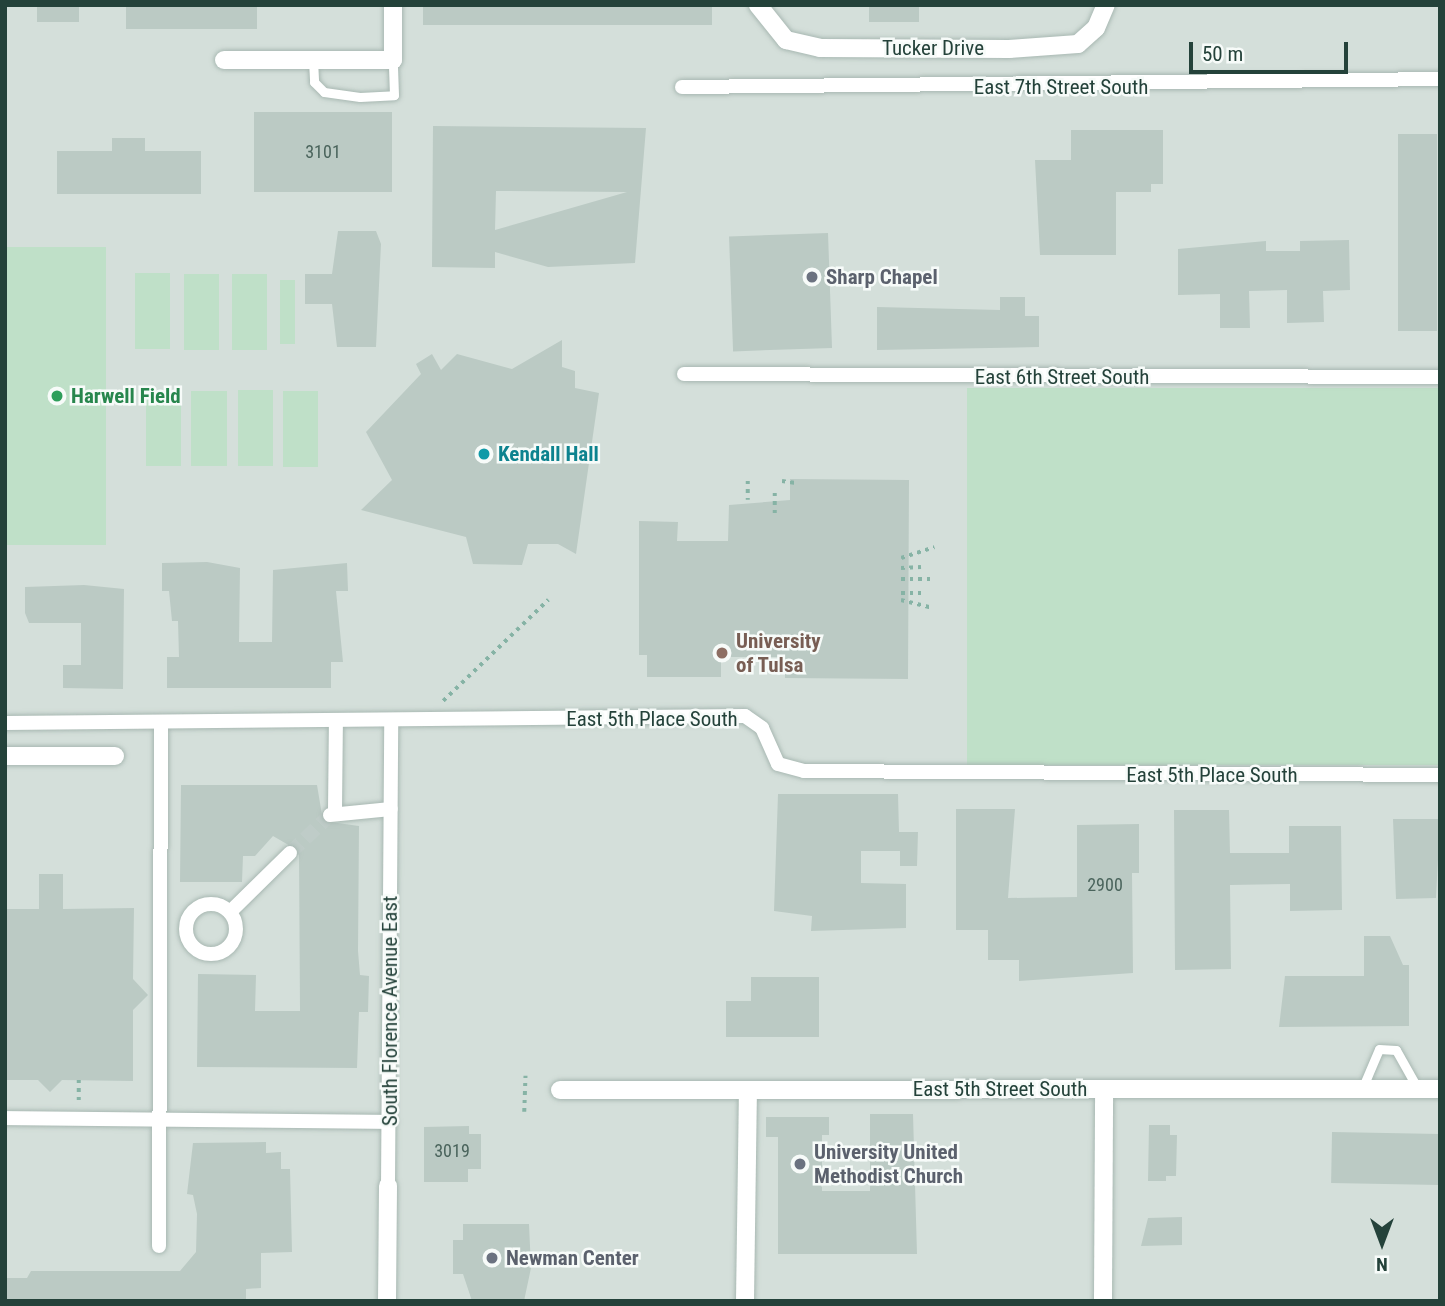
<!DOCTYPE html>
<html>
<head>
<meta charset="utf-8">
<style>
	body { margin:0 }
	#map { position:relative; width:1445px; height:1306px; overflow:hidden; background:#e6efeb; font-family:"Roboto Condensed",sans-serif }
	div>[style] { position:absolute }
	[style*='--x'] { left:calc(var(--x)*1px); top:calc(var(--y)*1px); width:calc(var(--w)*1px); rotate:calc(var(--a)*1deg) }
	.built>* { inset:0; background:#d4dfda; transform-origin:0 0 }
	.green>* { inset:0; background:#bfe0c8; transform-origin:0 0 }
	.building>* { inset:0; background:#bbcac4; transform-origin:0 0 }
	.pedestrian-tunnel>* { height:14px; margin-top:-7px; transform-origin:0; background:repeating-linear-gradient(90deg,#bfccc8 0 14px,transparent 0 21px) }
	.path>* { height:3.5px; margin-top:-1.75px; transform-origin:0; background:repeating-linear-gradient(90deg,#86b3a5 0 3.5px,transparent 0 8.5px) }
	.roads { filter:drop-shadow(0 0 2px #a8b8b2) drop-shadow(0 0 2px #a8b8b2) }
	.service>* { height:9px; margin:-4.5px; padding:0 4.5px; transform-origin:4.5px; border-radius:4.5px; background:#fff }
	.pedestrian>* { height:14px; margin:-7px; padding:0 7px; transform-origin:7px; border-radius:7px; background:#fff }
	.pedestrian>.ring { margin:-7px; padding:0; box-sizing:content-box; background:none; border:14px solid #fff; border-radius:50% }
	.minor>* { height:18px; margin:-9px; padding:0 9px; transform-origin:9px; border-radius:9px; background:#fff }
	.dots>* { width:19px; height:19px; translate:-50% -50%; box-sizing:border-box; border:4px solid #f7fbf9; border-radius:50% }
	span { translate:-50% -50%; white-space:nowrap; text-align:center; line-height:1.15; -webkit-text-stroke:5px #f7fbf9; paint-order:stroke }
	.number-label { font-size:18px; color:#4a645c }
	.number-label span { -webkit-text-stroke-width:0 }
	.street-label { font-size:21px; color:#24423a }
	.worship-label { font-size:21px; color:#5b616d; font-weight:700 }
	.left { translate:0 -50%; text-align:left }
	.leisure-label { font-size:21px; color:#27864d; font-weight:700 }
	.culture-label { font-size:21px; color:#0d838f; font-weight:700 }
	.education-label { font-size:21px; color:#785e54; font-weight:700 }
	.frame { position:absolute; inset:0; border:7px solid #24423a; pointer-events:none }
	.north { position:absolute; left:1347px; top:1208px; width:70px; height:70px; -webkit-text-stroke:5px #f7fbf9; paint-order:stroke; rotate:180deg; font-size:19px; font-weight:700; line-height:28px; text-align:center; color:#24423a }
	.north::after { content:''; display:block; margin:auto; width:24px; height:32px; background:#24423a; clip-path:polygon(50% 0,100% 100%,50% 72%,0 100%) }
	.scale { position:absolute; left:1189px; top:42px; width:159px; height:32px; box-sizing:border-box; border:4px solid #24423a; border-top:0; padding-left:9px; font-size:21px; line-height:24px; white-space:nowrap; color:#24423a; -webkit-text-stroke:5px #f7fbf9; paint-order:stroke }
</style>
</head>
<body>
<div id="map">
	<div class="built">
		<div style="left:5px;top:5px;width:1435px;height:1296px"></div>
	</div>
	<div class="green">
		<div style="left:5px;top:247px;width:101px;height:298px"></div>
		<div style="left:135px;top:273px;width:35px;height:76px"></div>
		<div style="left:184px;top:274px;width:35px;height:76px"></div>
		<div style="left:232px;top:274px;width:35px;height:76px"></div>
		<div style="left:280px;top:280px;width:15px;height:64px"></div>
		<div style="left:967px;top:388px;width:473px;height:377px"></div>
		<div style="left:238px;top:390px;width:35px;height:76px"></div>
		<div style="left:146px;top:391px;width:35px;height:75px"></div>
		<div style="left:191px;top:391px;width:36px;height:75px"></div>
		<div style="left:283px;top:391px;width:35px;height:76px"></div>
	</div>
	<div class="building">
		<div style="left:37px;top:5px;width:42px;height:17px"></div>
		<div style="left:126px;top:5px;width:131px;height:24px"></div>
		<div style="left:423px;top:5px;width:289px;height:20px"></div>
		<div style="left:869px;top:5px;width:50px;height:17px"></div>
		<div style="left:254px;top:112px;width:138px;height:80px"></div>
		<div style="clip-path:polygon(evenodd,433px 126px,646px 128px,635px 263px,548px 267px,495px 252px,495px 268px,432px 267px,433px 126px,496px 191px,625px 192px,627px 192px,495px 230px,496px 191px)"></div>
		<div style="clip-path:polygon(1071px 130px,1163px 130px,1163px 184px,1151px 184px,1151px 192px,1116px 192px,1116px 255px,1040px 255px,1035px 160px,1071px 160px)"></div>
		<div style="left:1398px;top:134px;width:39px;height:197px"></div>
		<div style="clip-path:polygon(112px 138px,145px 138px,145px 151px,201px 151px,201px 194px,57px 194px,57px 151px,112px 151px)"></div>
		<div style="clip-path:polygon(338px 231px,376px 231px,381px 244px,376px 347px,337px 347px,332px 304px,305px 304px,305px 274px,332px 274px)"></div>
		<div style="left:828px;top:233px;width:115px;height:99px;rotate:88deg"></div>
		<div style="clip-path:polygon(1349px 240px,1350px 290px,1323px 291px,1324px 322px,1287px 323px,1287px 290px,1249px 291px,1250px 328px,1220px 328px,1220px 294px,1178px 295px,1178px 249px,1266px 241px,1266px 251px,1300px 251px,1300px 241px)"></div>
		<div style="clip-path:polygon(1000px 297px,1025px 297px,1025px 316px,1039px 316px,1039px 347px,877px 350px,877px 307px,1000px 310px)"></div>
		<div style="clip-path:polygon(562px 340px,562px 367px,575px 371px,575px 388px,599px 393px,576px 554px,558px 544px,528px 544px,522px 565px,473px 564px,466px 537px,361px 510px,392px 480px,366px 432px,421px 374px,416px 364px,432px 354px,441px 370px,457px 354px,512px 369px)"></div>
		<div style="clip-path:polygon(790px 479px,909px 480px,908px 679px,785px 678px,785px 657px,721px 657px,721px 677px,647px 677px,647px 655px,639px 655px,639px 521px,678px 522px,677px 541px,728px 541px,729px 505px,790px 500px)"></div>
		<div style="clip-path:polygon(207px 562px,240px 568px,239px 642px,272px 642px,273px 570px,347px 563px,348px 591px,336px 591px,343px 662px,331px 662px,331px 688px,167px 688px,167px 657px,179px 657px,178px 621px,172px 621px,169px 591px,162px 591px,162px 563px)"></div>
		<div style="clip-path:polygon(84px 585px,124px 589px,123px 689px,63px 688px,63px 665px,81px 665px,81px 623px,29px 623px,25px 613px,25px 587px)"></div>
		<div style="clip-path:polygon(181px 785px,317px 785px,323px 821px,359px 826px,358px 951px,360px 975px,369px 976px,368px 1012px,359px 1012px,357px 1068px,197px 1067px,198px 974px,256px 975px,255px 1011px,300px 1011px,299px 851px,273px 836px,255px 856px,243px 856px,242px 882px,180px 882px)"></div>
		<div style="clip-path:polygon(778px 794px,898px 794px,899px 832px,918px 832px,917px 866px,900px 866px,900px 851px,861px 851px,861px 883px,906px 884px,906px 928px,811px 931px,812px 916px,774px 911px)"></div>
		<div style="clip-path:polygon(956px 809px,1015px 809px,1008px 898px,1077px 897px,1077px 825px,1139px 824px,1139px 873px,1132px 873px,1133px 973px,1019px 981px,1019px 960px,988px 960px,988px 930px,956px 930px)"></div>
		<div style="clip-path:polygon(1174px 810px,1229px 810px,1230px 853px,1289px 853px,1289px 826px,1341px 826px,1342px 910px,1290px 911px,1290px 884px,1230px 885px,1231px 969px,1175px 970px)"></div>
		<div style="clip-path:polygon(1393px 819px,1440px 819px,1436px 898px,1396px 899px)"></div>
		<div style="clip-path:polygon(39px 874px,63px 874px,63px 909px,134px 908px,133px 979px,148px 995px,133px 1010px,133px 1081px,62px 1080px,50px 1092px,38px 1080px,5px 1080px,5px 909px,39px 909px)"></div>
		<div style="clip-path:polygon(1364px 936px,1390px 936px,1403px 965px,1409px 965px,1409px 1026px,1279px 1027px,1285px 976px,1364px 976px)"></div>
		<div style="clip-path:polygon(751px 977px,819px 977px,819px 1037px,726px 1037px,726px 1001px,751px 1001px)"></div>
		<div style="clip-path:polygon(870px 1114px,913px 1114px,917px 1254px,778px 1254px,778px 1137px,766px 1137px,766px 1117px,829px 1117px,829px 1135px,822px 1135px,822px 1191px,870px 1191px)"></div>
		<div style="clip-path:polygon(1149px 1125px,1170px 1125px,1170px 1135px,1177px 1135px,1176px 1176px,1166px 1176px,1166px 1181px,1148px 1181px)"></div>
		<div style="clip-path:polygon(469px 1126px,469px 1134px,481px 1134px,481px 1169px,468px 1169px,468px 1182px,424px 1182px,424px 1127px)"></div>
		<div style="left:1332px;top:1132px;width:108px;height:51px;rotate:1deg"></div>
		<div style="clip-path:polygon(266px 1142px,266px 1153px,281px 1152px,281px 1169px,290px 1169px,292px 1252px,261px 1253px,261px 1288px,246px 1289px,246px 1301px,5px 1301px,5px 1278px,27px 1278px,31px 1271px,180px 1271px,196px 1252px,197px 1214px,193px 1195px,187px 1194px,193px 1143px)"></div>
		<div style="clip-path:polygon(1182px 1217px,1182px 1245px,1141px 1246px,1148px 1218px)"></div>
		<div style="clip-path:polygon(463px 1224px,529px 1224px,531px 1268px,524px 1301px,472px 1301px,463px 1274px,453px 1274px,453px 1240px,463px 1240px)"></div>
	</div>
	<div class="pedestrian-tunnel">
		<div style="--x:290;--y:853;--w:55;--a:-43.5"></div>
	</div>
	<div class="path">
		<div style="--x:748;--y:481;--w:19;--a:90"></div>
		<div style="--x:782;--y:481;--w:14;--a:8"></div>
		<div style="--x:775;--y:493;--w:24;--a:90"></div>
		<div style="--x:901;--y:558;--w:35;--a:-18"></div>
		<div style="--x:901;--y:568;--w:20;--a:-3"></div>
		<div style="--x:901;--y:579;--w:31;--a:0"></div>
		<div style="--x:901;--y:593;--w:20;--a:0"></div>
		<div style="--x:901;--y:600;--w:32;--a:14"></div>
		<div style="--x:780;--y:664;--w:16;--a:11"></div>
		<div style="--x:443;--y:701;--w:146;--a:-43.9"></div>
		<div style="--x:79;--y:1080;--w:22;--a:90"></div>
		<div style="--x:524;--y:1112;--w:36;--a:-88"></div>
	</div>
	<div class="roads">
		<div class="service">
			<div style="--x:313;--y:60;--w:22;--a:87"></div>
			<div style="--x:314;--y:82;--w:14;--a:45"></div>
			<div style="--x:324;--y:92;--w:36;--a:8"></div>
			<div style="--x:360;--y:97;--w:34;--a:-3"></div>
			<div style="--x:394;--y:95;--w:35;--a:-92"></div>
			<div style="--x:1362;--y:1089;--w:43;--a:-67"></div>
			<div style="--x:1379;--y:1049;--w:17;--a:3"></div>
			<div style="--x:1396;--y:1050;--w:45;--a:60.6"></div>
		</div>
		<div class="pedestrian">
			<div style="--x:682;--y:87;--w:758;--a:-0.6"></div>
			<div style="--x:684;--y:374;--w:756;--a:0.23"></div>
			<div style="--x:5;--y:723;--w:740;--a:-0.54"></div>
			<div style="--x:745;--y:716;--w:21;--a:35"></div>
			<div style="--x:762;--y:728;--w:39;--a:66"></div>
			<div style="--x:778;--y:764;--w:27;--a:15"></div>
			<div style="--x:804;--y:771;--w:636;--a:0.36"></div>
			<div style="--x:335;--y:810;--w:89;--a:-89.4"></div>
			<div style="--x:330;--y:815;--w:61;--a:-5.6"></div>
			<div class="ring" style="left:186px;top:904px;width:36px;height:36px"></div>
			<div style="--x:230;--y:912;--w:84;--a:-44.5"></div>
			<div style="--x:5;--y:1118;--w:385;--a:0.6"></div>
			<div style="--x:388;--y:1186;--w:466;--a:-89.6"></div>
			<div style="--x:159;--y:1246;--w:524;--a:-89.78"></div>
		</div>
		<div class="minor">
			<div style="--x:758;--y:5;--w:45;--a:51.3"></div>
			<div style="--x:786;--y:40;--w:35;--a:13"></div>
			<div style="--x:820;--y:48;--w:189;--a:0.3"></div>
			<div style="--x:1009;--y:49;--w:69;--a:-4.1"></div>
			<div style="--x:1078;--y:44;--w:24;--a:-42"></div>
			<div style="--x:1096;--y:28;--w:25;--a:-67"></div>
			<div style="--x:224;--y:60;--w:169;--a:0"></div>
			<div style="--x:393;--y:60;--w:55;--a:-90"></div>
			<div style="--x:5;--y:756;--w:110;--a:0"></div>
			<div style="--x:560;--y:1090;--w:880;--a:-0.07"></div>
			<div style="--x:387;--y:1301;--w:115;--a:-89.5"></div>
			<div style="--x:745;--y:1301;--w:210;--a:-89.2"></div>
			<div style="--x:1103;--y:1301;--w:212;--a:-89.7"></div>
		</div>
	</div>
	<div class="dots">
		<div style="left:812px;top:277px;background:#6b7280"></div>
		<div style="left:57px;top:396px;background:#2e9e5b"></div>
		<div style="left:484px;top:454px;background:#0f9aa8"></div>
		<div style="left:722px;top:653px;background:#8d6e63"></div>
		<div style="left:800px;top:1164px;background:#6b7280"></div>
		<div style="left:492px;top:1258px;background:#6b7280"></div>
	</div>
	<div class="number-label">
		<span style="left:323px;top:152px">3101</span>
		<span style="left:1105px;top:885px">2900</span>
		<span style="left:452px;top:1151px">3019</span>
	</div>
	<div class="street-label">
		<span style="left:933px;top:48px">Tucker Drive</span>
		<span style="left:1061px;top:87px">East 7th Street South</span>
		<span style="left:1062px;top:377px">East 6th Street South</span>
		<span style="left:652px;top:719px">East 5th Place South</span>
		<span style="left:1212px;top:775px">East 5th Place South</span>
		<span style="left:390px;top:1011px;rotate:-90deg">South Florence Avenue East</span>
		<span style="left:1000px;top:1089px">East 5th Street South</span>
	</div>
	<div class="worship-label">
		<span class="left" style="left:826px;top:277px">Sharp Chapel</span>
		<span class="left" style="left:814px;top:1164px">University United<br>Methodist Church</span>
		<span class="left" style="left:506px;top:1258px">Newman Center</span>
	</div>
	<div class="leisure-label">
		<span class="left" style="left:71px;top:396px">Harwell Field</span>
	</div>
	<div class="culture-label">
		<span class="left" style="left:498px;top:454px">Kendall Hall</span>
	</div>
	<div class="education-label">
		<span class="left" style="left:736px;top:653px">University<br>of Tulsa</span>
	</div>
	<div class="frame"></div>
	<div class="north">N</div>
	<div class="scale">50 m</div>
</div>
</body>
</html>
